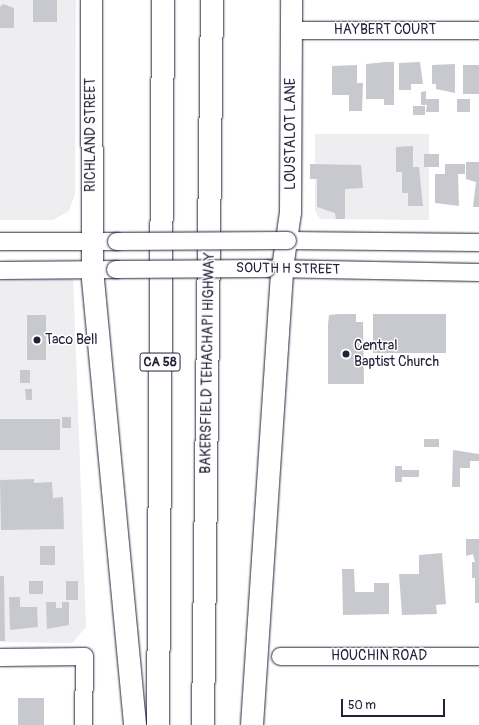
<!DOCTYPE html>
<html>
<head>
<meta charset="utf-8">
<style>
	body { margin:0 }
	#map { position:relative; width:479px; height:725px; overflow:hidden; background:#fff; font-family:Pangolin,sans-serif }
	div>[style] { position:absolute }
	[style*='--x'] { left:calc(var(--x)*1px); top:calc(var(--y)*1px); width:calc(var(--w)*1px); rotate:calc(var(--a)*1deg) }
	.built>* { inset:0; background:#eeeef1 }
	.building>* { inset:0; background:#c8c8cf; transform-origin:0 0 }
	.roads { filter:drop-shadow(0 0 1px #22223b) drop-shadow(0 0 1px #22223b) }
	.minor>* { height:17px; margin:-8.5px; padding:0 8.5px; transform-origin:8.5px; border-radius:8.5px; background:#fff }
	.major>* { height:21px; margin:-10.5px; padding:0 10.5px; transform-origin:10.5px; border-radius:10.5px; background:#fff }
	.highway>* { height:22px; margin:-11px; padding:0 11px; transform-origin:11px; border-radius:11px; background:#fff }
	.bridges { filter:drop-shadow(0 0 1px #22223b) drop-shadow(0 0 1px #22223b) }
	.minor-bridge>* { height:17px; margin:-8.5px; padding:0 8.5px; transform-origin:8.5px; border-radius:8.5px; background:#fff }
	.dots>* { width:11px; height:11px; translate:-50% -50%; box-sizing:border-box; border:2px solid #fff; border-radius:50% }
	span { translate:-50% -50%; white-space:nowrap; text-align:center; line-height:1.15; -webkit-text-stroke:3px #fff; paint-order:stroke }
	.shield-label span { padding:1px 3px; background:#fff; border:1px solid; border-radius:3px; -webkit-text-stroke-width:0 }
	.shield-label { font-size:13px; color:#22223b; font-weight:700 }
	.street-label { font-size:14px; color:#22223b }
	.poi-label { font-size:14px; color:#22223b }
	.left { translate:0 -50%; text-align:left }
	.scale { position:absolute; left:341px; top:699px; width:104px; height:18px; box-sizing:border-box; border:2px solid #22223b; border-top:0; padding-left:5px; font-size:12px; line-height:14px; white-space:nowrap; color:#22223b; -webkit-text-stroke:3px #fff; paint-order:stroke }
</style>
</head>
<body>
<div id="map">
	<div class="built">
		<div style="clip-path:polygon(0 0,76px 0,75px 194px,69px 211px,53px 220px,0 220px)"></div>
		<div style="clip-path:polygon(315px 134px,429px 134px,429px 220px,320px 219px,315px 211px)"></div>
		<div style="clip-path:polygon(0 273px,73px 274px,86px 627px,72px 643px,0 642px)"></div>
	</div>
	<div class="building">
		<div style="left:33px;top:0;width:24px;height:22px"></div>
		<div style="clip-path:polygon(3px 4px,14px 8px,14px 28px,0 28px,0 7px)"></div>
		<div style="clip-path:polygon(386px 62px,394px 62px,394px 105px,384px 105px,384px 99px,366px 99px,366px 64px)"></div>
		<div style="clip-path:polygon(420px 62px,423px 84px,411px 84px,411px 90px,399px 90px,399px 63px)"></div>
		<div style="clip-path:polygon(455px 64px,455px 93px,436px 89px,436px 84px,432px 84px,432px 65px)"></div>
		<div style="clip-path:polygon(357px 65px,357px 83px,363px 83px,362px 111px,349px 111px,349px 95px,332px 95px,332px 66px)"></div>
		<div style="left:463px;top:65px;width:16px;height:29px"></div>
		<div style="clip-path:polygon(426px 91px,426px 99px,439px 99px,439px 112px,426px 112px,427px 105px,421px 105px,421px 92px)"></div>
		<div style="left:457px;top:99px;width:13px;height:13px"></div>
		<div style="left:413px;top:106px;width:12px;height:9px"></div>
		<div style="clip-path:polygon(413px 146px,413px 167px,419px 167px,423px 206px,408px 206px,408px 193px,402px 193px,402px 172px,396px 172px,396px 147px)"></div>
		<div style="left:424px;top:154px;width:15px;height:13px"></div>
		<div style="clip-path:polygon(466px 162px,479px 162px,479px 207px,473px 207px,476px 182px,466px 179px)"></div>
		<div style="clip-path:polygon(310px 164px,361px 165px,363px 188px,345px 189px,345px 219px,336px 219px,335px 213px,317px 207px,317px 179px,310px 179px)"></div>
		<div style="clip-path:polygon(445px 164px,465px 164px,465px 174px,458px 174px,459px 206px,435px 203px,435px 174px,445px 174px)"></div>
		<div style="clip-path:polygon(339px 314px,356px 314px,356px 322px,363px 322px,364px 384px,328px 384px,328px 324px,329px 315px)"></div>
		<div style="left:446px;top:314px;width:39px;height:73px;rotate:90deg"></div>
		<div style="left:27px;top:315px;width:19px;height:45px"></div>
		<div style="left:20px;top:370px;width:10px;height:13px"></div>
		<div style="clip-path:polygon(25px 389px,32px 389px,32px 400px,26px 400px)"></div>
		<div style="left:62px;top:417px;width:9px;height:11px"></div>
		<div style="left:60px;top:419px;width:31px;height:60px;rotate:90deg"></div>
		<div style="left:424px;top:439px;width:15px;height:8px"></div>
		<div style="clip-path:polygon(453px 450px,479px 454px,479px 461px,470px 461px,470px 468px,460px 468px,460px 487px,452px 487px)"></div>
		<div style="clip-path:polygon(395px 466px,402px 466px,402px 470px,419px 470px,419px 477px,402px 477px,402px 482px,395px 482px)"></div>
		<div style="clip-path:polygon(34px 479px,34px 483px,52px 482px,53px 498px,63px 497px,64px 529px,1px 530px,0 480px)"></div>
		<div style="clip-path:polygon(466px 539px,479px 539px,479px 603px,475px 603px,475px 578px,472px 578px,472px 562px,475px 562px,473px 554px,466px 556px)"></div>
		<div style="left:55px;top:546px;width:19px;height:15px;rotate:90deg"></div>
		<div style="clip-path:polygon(442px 553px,446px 604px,436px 605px,437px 614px,402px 615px,399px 574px,419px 574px,419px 555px)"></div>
		<div style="clip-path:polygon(342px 569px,354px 569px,355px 592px,374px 592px,374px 583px,389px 583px,389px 614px,343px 615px)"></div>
		<div style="clip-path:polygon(0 576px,4px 576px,5px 641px,0 641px)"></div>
		<div style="left:29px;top:581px;width:14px;height:13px"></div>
		<div style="left:78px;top:581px;width:19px;height:12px;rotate:90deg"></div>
		<div style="clip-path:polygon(9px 597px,20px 597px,20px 607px,37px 607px,38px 627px,10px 630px)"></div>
		<div style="clip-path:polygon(46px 602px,56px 602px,56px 608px,62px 608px,62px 602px,69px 602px,69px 625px,47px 629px)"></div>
		<div style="left:44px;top:698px;width:27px;height:26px;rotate:90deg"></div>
	</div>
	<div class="roads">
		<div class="minor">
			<div style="--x:291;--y:30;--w:188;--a:0"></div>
			<div style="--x:287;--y:240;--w:192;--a:0.6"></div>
			<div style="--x:0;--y:241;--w:116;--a:0"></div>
			<div style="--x:270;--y:268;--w:209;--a:1.1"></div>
			<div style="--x:0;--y:270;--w:115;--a:-0.5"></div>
			<div style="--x:280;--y:656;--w:199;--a:0"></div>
			<div style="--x:0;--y:657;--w:84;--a:-0.7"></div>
			<div style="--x:84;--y:656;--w:69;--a:90.8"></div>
		</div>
		<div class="major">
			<div style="--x:91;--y:0;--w:269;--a:89.8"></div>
			<div style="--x:282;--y:268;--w:57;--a:-81.9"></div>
			<div style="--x:290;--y:212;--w:212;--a:-89.7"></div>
		</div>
		<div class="highway">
			<div style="--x:92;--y:269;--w:458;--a:84.6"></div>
			<div style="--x:158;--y:725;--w:725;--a:-89.6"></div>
			<div style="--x:203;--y:725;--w:725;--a:-89.29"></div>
			<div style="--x:252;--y:725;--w:458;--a:-86.2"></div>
		</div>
	</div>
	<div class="bridges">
		<div class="minor-bridge">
			<div style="--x:116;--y:241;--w:171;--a:-0.3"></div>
			<div style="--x:115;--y:269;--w:151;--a:-0.4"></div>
		</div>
	</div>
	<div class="dots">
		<div style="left:37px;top:340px;background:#22223b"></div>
		<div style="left:346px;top:354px;background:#22223b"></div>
	</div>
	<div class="shield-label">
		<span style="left:160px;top:362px">CA 58</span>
	</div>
	<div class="street-label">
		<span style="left:385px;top:30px">HAYBERT COURT</span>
		<span style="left:291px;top:134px;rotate:-90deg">LOUSTALOT LANE</span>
		<span style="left:91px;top:135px;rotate:-90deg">RICHLAND STREET</span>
		<span style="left:288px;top:269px;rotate:1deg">SOUTH H STREET</span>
		<span style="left:208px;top:363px;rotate:-89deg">BAKERSFIELD TEHACHAPI HIGHWAY</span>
		<span style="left:379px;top:656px">HOUCHIN ROAD</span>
	</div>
	<div class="poi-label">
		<span class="left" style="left:45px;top:340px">Taco Bell</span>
		<span class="left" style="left:354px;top:354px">Central<br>Baptist Church</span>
	</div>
	<div class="scale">50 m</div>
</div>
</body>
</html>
